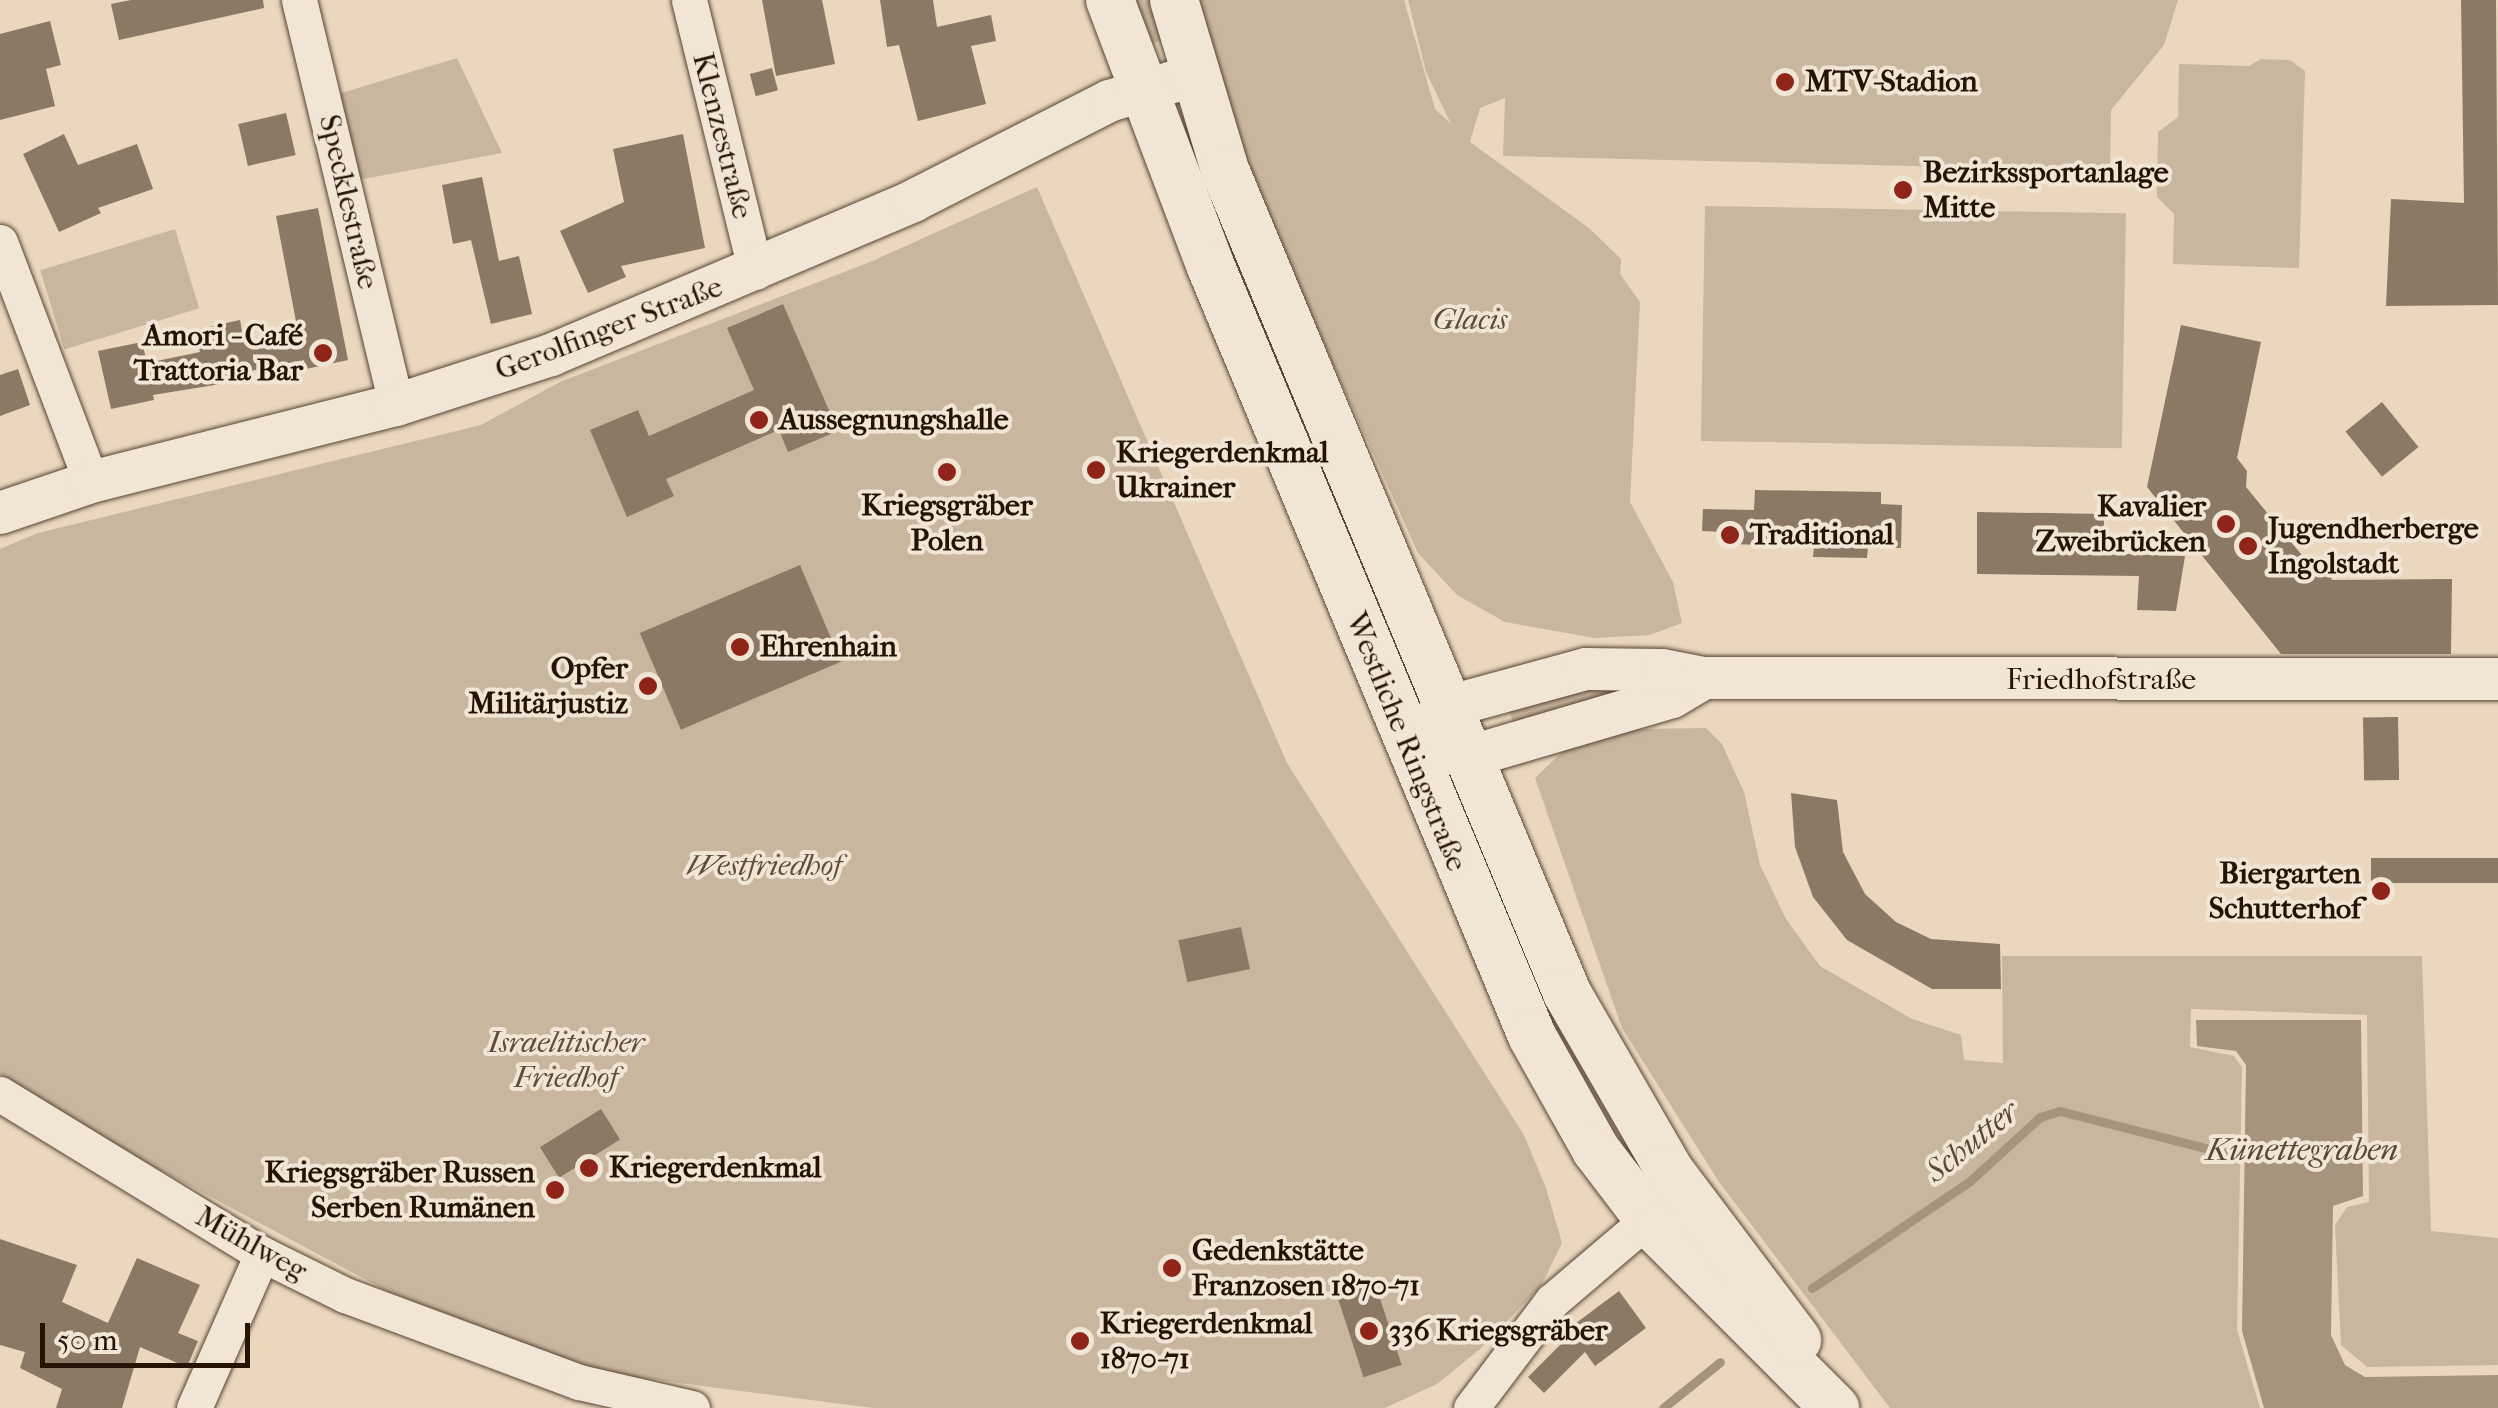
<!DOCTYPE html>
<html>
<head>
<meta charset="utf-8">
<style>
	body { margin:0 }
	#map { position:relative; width:2498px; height:1408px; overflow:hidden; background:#ead7be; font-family:"IM FELL French Canon",serif }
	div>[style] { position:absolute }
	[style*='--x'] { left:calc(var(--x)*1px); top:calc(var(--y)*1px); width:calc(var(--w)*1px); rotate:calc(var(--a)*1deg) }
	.green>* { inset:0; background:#c9b69f; transform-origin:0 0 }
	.water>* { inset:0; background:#a7947f }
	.stream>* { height:9px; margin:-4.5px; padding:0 4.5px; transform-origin:4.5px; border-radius:4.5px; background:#a7947f }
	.building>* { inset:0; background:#8c7965; transform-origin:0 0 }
	.roads { filter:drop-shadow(0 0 2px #574433) drop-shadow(0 0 2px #574433) }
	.minor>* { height:35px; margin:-17.5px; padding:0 17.5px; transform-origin:17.5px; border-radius:17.5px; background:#f1e5d5 }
	.tertiary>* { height:42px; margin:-21px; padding:0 21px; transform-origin:21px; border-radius:21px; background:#f1e5d5 }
	.secondary>* { height:48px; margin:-24px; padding:0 24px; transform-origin:24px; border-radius:24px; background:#f1e5d5 }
	.dots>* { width:28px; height:28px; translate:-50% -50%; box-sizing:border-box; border:5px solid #f1e5d5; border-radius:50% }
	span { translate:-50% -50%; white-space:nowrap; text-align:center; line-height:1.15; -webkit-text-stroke:8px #f1e5d5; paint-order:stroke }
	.poi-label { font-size:30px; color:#261305; font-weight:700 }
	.left { translate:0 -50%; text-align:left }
	.right { translate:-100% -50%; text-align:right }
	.street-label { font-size:30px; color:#261305 }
	.park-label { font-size:30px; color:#5f4c3b; font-style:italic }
	.water-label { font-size:32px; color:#5a4736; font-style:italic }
	.scale { position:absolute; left:40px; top:1323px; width:210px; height:45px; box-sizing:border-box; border:5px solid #261305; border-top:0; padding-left:12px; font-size:30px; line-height:35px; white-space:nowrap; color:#261305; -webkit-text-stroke:8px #f1e5d5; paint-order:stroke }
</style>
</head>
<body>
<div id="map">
	<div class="green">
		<div style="clip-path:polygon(1129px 0,1153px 0,1165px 40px,1139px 46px)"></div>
		<div style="clip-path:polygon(1200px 0,1404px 0,1435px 109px,1451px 124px,1426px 72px,1408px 0,2178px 0,2164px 45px,2111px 110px,2110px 171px,1503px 156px,1505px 98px,1480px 108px,1470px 142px,1589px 228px,1621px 259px,1620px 274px,1640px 302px,1630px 502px,1673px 582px,1682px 623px,1650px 635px,1595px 638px,1505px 622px,1457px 595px,1418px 553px,1269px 222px,1227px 110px)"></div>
		<div style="clip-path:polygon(457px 58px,502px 153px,358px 180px,338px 94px)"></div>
		<div style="clip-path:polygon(2261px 59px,2290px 60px,2305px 71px,2299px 268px,2173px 264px,2174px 214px,2157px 197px,2158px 132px,2178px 117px,2179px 64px,2249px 66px)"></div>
		<div style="clip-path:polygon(1037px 187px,1287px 763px,1524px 1135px,1546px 1188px,1562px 1243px,1541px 1286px,1480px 1349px,1437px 1384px,1385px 1408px,873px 1408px,602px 1373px,391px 1293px,130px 1154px,0 1074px,0 549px,38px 533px,481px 425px,560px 382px,870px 262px)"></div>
		<div style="left:1705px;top:206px;width:421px;height:235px;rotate:1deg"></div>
		<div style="left:175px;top:229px;width:83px;height:141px;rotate:73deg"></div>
		<div style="clip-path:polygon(1239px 274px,1262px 301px,1412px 666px,1404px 670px)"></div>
		<div style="clip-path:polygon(1661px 680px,1516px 730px,1508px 707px,1608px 685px)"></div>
		<div style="clip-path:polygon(1706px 728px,1722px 744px,1744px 792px,1760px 865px,1786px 919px,1820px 966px,1912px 1019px,1961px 1035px,1964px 1060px,2003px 1063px,2002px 956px,2422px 956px,2431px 1231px,2498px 1238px,2498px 1365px,2367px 1367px,2341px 1345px,2335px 1225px,2347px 1207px,2369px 1202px,2367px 1015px,2191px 1009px,2190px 1047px,2234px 1056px,2242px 1067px,2237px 1330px,2260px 1408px,1890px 1408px,1719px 1182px,1622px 1028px,1535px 778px,1564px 750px,1636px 729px)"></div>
		<div style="clip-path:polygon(1505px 920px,1637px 1147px,1622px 1157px,1558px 1048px)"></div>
	</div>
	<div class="water">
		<div style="clip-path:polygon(2196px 1020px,2361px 1020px,2363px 1196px,2333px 1206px,2331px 1335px,2345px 1365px,2365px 1377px,2498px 1375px,2498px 1408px,2264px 1408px,2242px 1331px,2246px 1065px,2236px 1051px,2197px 1046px)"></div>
	</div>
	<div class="stream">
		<div style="--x:1812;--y:1288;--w:191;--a:-34.1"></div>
		<div style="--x:1970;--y:1181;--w:95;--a:-42.4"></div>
		<div style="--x:2040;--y:1117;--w:21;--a:-17"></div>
		<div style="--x:2060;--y:1111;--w:195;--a:14.3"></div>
		<div style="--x:1663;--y:1408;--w:73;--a:-38.9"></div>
	</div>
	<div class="building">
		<div style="clip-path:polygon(131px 0,263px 0,264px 8px,119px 40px,111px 4px)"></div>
		<div style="clip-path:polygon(762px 0,822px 0,835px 64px,776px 76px)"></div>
		<div style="clip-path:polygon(880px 0,933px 0,937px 27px,991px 15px,996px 41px,971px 46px,986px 104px,918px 121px,899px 45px,887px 47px)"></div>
		<div style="clip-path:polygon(2461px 0,2496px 0,2498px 305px,2386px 306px,2391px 199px,2464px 203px)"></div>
		<div style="clip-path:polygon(50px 21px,61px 65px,46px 69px,55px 106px,0 120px,0 34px)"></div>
		<div style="left:772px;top:68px;width:23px;height:23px;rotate:75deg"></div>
		<div style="left:286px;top:113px;width:43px;height:49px;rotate:77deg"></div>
		<div style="clip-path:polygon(64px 134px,78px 165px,137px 144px,153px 189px,98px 208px,101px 213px,59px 232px,23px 154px)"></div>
		<div style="clip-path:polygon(683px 134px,705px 248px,621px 266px,626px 277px,588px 293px,560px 231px,624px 202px,613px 149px)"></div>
		<div style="clip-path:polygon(482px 177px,499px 261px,519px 256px,532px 314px,491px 324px,471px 240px,453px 244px,442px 185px)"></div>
		<div style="clip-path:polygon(318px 208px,348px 360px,306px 369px,304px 360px,250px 371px,252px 379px,153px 395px,154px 400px,111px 409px,98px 351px,142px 342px,147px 363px,200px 352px,195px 330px,240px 320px,244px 343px,298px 332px,276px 216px)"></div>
		<div style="clip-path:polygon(783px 304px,838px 431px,788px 452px,779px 430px,666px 479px,674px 496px,627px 517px,590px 430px,638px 410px,649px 436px,754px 390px,727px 328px)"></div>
		<div style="clip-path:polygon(2181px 325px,2261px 342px,2237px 458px,2247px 471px,2246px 487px,2305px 559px,2325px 565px,2332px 580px,2452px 579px,2451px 654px,2281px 654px,2147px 487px)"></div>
		<div style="clip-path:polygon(18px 369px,30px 405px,0 416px,0 375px)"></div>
		<div style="left:2382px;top:402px;width:58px;height:47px;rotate:51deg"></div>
		<div style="clip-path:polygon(1755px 490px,1881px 492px,1881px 504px,1902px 505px,1901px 548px,1868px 547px,1867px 558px,1813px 557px,1814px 546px,1723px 544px,1723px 532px,1702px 531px,1703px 509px,1754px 510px)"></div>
		<div style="clip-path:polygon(1977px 512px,2104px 514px,2104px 553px,2185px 556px,2176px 611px,2137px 610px,2139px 576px,1977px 574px)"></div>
		<div style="left:800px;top:565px;width:105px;height:174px;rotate:67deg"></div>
		<div style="left:2398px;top:717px;width:63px;height:35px;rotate:89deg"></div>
		<div style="clip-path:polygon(1791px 793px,1837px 800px,1843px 852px,1865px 894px,1896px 922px,1931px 939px,2000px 944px,2001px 989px,1932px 989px,1847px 940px,1813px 897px,1795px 847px)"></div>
		<div style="left:2498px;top:858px;width:25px;height:127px;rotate:90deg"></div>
		<div style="left:1241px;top:927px;width:43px;height:64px;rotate:78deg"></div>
		<div style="left:601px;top:1109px;width:36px;height:72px;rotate:58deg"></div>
		<div style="clip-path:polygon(0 1239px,77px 1265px,62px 1302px,108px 1323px,137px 1258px,200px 1285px,178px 1333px,198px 1341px,187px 1367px,140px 1347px,122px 1408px,56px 1408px,62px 1389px,20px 1368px,25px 1352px,0 1345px)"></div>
		<div style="left:1375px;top:1283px;width:86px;height:40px;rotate:72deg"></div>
		<div style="clip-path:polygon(1619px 1291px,1646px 1328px,1595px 1366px,1585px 1352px,1544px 1393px,1528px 1377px,1571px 1334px,1568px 1329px)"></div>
	</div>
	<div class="roads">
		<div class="minor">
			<div style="--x:299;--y:0;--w:416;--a:76.5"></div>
			<div style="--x:689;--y:0;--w:280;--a:76.2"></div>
			<div style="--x:0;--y:242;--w:257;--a:69.2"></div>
			<div style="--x:0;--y:1094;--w:307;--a:31.4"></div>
			<div style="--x:262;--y:1254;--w:93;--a:26.3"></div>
			<div style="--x:345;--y:1295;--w:250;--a:20.4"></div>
			<div style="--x:579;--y:1382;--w:116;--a:13"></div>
			<div style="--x:194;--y:1408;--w:168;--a:-66.2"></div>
			<div style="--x:1471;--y:1408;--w:134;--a:-52.9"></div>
			<div style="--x:1552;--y:1301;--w:151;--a:-40.4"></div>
		</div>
		<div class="tertiary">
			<div style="--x:0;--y:513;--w:96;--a:-18.8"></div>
			<div style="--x:91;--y:482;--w:315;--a:-14.2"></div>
			<div style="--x:396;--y:405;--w:163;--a:-17.9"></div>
			<div style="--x:551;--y:355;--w:393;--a:-23"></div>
			<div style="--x:913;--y:201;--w:220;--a:-27"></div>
			<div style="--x:1109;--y:101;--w:88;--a:-16.6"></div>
			<div style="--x:1704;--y:678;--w:37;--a:149"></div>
			<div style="--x:1672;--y:697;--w:213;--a:163.6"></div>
			<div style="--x:1468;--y:757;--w:62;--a:-168"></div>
			<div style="--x:1407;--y:744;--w:54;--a:-42.8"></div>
			<div style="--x:1447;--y:707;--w:144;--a:-15.3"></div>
			<div style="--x:1586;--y:669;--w:76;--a:0.8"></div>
			<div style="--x:1662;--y:670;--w:43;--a:10.8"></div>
			<div style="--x:1704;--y:678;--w:794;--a:0.07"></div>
		</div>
		<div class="secondary">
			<div style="--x:1110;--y:0;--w:285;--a:69.3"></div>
			<div style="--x:1211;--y:267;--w:833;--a:67.34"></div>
			<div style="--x:1532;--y:1036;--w:131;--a:60.7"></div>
			<div style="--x:1596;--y:1150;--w:101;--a:52.7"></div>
			<div style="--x:1657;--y:1230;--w:252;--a:45"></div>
			<div style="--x:1174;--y:0;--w:177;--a:73.3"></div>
			<div style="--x:1225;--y:170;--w:891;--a:67.43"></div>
			<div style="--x:1567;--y:993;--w:204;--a:60"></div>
			<div style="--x:1669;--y:1170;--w:213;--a:53"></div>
		</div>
	</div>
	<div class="dots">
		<div style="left:1785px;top:82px;background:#8f2418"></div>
		<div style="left:1903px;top:190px;background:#8f2418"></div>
		<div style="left:323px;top:353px;background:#8f2418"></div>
		<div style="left:759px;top:420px;background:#8f2418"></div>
		<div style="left:1096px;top:470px;background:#8f2418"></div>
		<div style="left:947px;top:472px;background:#8f2418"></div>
		<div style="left:2226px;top:524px;background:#8f2418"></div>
		<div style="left:1730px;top:535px;background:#8f2418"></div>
		<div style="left:2248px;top:546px;background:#8f2418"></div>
		<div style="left:740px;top:647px;background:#8f2418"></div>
		<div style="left:648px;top:686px;background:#8f2418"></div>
		<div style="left:2381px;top:891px;background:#8f2418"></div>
		<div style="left:589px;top:1168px;background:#8f2418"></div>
		<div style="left:555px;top:1190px;background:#8f2418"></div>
		<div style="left:1172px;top:1268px;background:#8f2418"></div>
		<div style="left:1369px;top:1331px;background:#8f2418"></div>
		<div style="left:1080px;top:1341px;background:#8f2418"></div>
	</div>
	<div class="poi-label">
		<span class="left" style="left:1805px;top:82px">MTV-Stadion</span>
		<span class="left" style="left:1923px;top:190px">Bezirkssportanlage<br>Mitte</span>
		<span class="right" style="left:303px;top:353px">Amori - Café<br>Trattoria Bar</span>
		<span class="left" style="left:779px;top:420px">Aussegnungshalle</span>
		<span class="left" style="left:1116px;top:470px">Kriegerdenkmal<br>Ukrainer</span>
		<span style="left:947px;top:523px">Kriegsgräber<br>Polen</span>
		<span class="right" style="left:2206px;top:524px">Kavalier<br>Zweibrücken</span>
		<span class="left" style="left:2268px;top:546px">Jugendherberge<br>Ingolstadt</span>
		<span class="left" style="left:1750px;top:535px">Traditional</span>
		<span class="left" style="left:760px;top:647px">Ehrenhain</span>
		<span class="right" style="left:628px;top:686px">Opfer<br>Militärjustiz</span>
		<span class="right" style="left:2361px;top:891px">Biergarten<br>Schutterhof</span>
		<span class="left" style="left:609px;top:1168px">Kriegerdenkmal</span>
		<span class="right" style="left:535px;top:1190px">Kriegsgräber Russen<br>Serben Rumänen</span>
		<span class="left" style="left:1192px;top:1268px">Gedenkstätte<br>Franzosen 1870-71</span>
		<span class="left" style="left:1100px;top:1341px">Kriegerdenkmal<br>1870-71</span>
		<span class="left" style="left:1389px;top:1331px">336 Kriegsgräber</span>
	</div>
	<div class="street-label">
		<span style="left:722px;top:136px;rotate:76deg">Klenzestraße</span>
		<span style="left:348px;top:202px;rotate:77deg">Specklestraße</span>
		<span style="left:609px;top:329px;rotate:-21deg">Gerolfinger Straße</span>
		<span style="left:2101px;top:680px">Friedhofstraße</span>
		<span style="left:1406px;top:742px;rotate:68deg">Westliche Ringstraße</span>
		<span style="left:251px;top:1244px;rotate:29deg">Mühlweg</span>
	</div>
	<div class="park-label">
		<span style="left:1470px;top:320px">Glacis</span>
		<span style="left:764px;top:866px">Westfriedhof</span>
		<span style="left:566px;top:1060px">Israelitischer<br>Friedhof</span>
	</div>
	<div class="water-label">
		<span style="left:1972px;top:1142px;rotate:-39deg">Schutter</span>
		<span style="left:2302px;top:1150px">Künettegraben</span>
	</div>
	<div class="scale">50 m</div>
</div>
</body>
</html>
